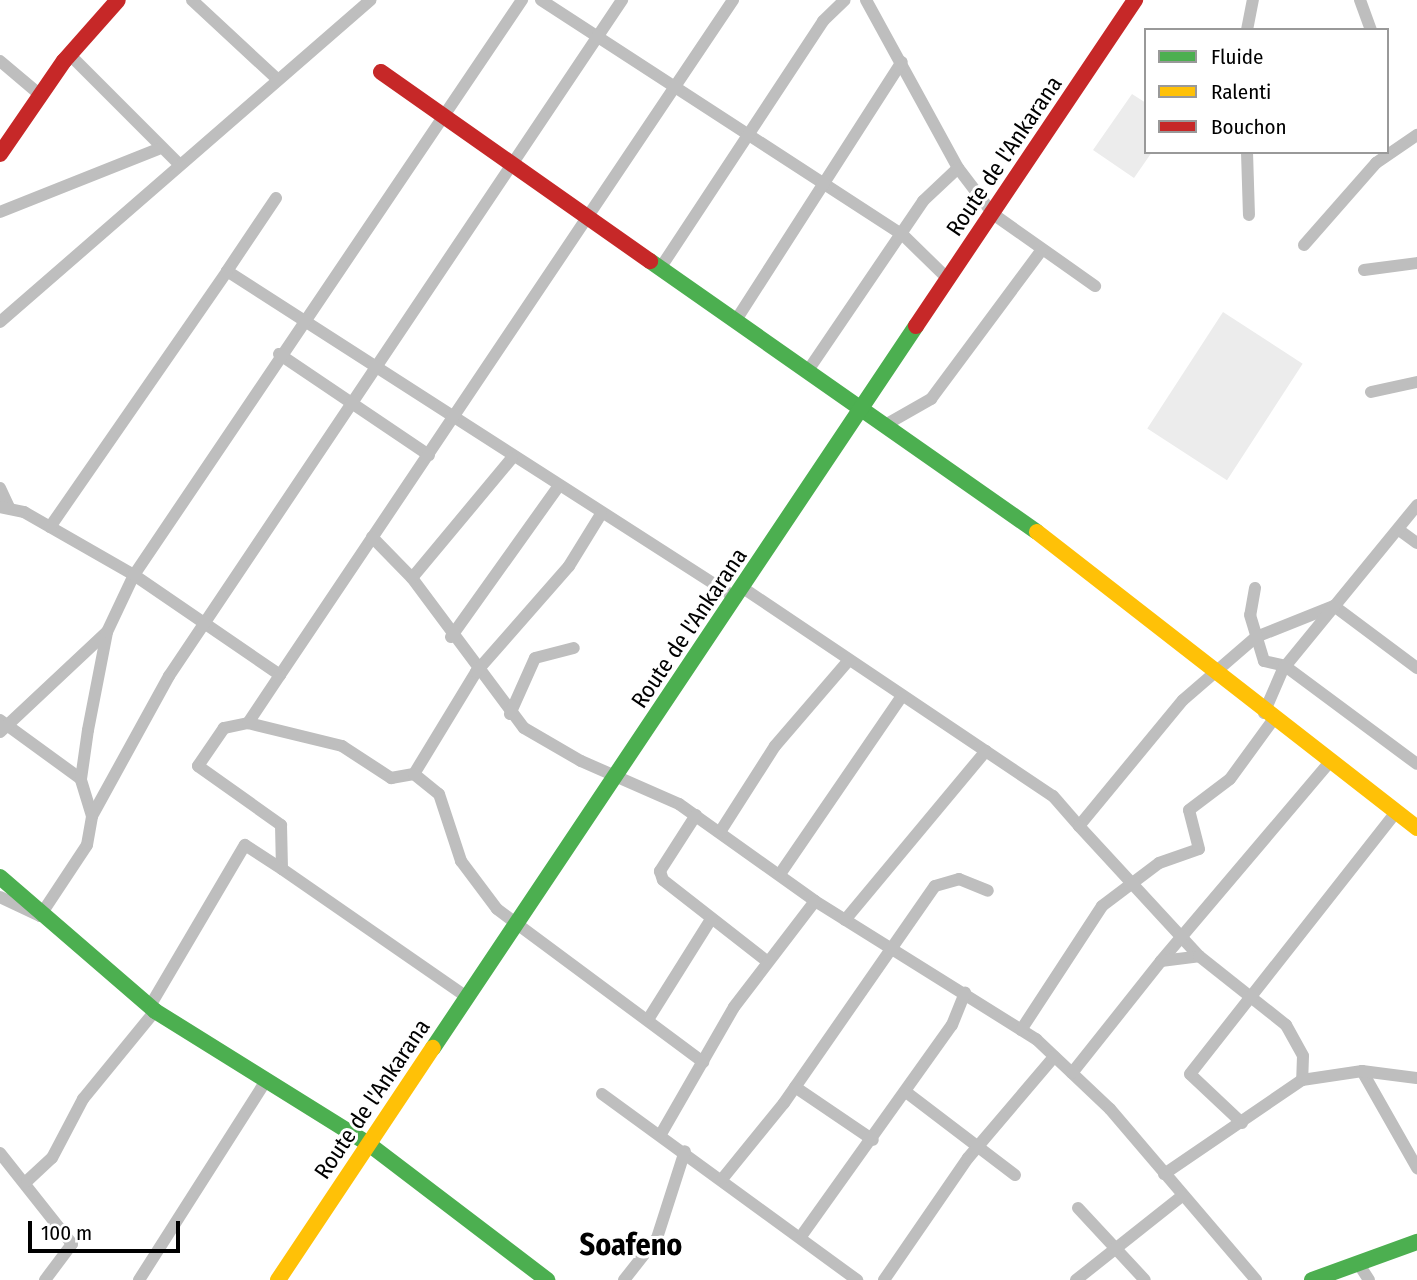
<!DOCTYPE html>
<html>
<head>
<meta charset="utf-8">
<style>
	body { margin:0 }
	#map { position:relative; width:1417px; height:1280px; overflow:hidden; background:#fff; font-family:"Fira Sans Condensed",sans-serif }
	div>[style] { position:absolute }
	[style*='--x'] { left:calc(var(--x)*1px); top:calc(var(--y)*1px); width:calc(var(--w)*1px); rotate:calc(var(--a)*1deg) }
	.green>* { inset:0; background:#ececec; transform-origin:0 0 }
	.street>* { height:12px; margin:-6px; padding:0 6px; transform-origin:6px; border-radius:6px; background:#bebebe }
	.fast>* { height:16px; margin:-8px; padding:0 8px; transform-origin:8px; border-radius:8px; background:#4caf50 }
	.slow>* { height:16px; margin:-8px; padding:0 8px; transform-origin:8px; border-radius:8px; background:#ffc107 }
	.jam>* { height:16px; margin:-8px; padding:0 8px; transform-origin:8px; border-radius:8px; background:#c62828 }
	span { translate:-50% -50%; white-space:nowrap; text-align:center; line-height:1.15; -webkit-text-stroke:6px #fff; paint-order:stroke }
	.street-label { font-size:23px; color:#000 }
	.district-label { font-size:30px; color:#000; font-weight:700 }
	.legend { position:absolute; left:1144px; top:28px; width:245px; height:126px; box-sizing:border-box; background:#fff; border:2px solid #999; margin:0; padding:9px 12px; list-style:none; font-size:21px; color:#000 }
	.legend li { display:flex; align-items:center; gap:14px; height:35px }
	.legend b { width:35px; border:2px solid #999 }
	.scale { position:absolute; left:28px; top:1221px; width:152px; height:32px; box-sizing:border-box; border:4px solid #000; border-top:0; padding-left:9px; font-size:21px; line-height:24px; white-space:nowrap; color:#000; -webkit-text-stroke:5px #fff; paint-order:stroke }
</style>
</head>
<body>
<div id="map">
	<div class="green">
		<div style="clip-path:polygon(1132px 94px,1146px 103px,1146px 152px,1152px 152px,1134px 178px,1093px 150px)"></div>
		<div style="left:1223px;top:312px;width:95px;height:139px;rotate:33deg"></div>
	</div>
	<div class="street">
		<div style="--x:192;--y:0;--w:116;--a:42.9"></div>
		<div style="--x:541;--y:0;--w:430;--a:33"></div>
		<div style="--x:902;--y:234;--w:63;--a:44.4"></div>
		<div style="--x:866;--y:0;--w:192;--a:61.3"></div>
		<div style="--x:958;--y:168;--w:58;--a:52.7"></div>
		<div style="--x:993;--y:214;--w:125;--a:35.2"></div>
		<div style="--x:1360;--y:0;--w:32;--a:70"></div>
		<div style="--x:1247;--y:30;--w:31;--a:-79"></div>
		<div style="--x:70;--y:55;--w:153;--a:45"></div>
		<div style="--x:0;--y:61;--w:51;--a:40.2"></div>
		<div style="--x:1247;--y:152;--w:63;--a:88.2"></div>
		<div style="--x:276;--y:198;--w:88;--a:123.9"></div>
		<div style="--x:227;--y:271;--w:605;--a:32.72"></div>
		<div style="--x:0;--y:212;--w:170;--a:-21.7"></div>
		<div style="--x:1304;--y:245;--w:109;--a:-48.7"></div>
		<div style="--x:1376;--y:163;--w:50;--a:-34.3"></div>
		<div style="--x:663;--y:264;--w:291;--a:-56.6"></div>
		<div style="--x:823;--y:21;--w:30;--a:-44"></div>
		<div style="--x:1364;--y:270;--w:53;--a:-7.5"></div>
		<div style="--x:738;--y:317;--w:303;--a:-57.3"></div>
		<div style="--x:0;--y:322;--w:491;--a:-41"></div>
		<div style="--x:279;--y:354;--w:181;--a:34"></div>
		<div style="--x:809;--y:369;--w:203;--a:-55.8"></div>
		<div style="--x:923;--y:201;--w:48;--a:-43.3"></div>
		<div style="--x:1371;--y:392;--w:47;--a:-12.3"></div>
		<div style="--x:887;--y:424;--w:51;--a:-29.6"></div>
		<div style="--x:931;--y:399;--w:183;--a:-53.4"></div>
		<div style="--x:0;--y:488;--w:21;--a:65"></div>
		<div style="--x:0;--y:507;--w:25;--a:12"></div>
		<div style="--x:24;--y:512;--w:127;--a:29.8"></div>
		<div style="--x:134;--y:575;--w:177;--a:34.4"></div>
		<div style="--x:280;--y:675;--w:813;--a:-56.13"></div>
		<div style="--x:50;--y:527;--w:311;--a:-55.3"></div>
		<div style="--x:1399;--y:530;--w:22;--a:36"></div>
		<div style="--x:372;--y:537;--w:57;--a:45.7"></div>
		<div style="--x:412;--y:578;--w:187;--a:53.3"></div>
		<div style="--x:524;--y:728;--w:66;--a:30.1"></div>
		<div style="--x:581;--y:761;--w:107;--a:23.7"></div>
		<div style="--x:679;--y:804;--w:167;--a:35.5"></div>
		<div style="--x:815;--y:901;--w:261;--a:32"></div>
		<div style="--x:1036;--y:1039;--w:102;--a:43.4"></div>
		<div style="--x:1110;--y:1109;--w:225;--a:49.5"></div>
		<div style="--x:412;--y:578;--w:156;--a:-50.2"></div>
		<div style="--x:743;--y:588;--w:373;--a:33.9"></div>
		<div style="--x:1053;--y:796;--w:40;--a:49"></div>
		<div style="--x:1079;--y:826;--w:163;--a:-50.5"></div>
		<div style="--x:1183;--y:700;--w:96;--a:-40.8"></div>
		<div style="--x:1256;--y:637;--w:84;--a:-21.7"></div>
		<div style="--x:1334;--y:606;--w:104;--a:36.8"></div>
		<div style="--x:1255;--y:588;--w:27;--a:100"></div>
		<div style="--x:1250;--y:615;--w:48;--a:73.1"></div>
		<div style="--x:1264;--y:661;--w:22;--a:13"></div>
		<div style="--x:1285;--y:666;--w:164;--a:36.6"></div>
		<div style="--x:451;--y:637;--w:184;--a:-54.5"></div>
		<div style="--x:280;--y:675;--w:58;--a:123.7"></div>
		<div style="--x:248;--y:723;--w:25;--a:168"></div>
		<div style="--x:224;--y:728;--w:46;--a:124.4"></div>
		<div style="--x:198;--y:766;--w:102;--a:35.4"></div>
		<div style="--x:281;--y:825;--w:44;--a:88.7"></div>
		<div style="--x:282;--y:869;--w:225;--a:34.7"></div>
		<div style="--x:1264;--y:713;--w:48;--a:-66.6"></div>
		<div style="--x:1283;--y:669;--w:212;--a:-50.7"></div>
		<div style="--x:510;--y:714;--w:61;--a:-65.9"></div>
		<div style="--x:535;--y:658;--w:40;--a:-14.4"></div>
		<div style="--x:0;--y:720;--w:100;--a:36.1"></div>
		<div style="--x:248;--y:723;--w:97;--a:13.7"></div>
		<div style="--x:342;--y:746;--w:59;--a:33.1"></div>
		<div style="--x:391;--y:778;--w:23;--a:-10"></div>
		<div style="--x:414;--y:774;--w:119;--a:-58.7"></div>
		<div style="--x:476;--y:672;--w:141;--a:-48.7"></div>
		<div style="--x:569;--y:566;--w:61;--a:-58.4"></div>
		<div style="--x:0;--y:732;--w:146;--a:-43.1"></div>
		<div style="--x:414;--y:774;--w:32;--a:39"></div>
		<div style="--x:439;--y:794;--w:71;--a:71.8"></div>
		<div style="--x:461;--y:861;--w:60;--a:53.1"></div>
		<div style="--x:497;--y:909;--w:257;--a:36.6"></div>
		<div style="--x:696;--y:815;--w:67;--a:122.7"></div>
		<div style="--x:660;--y:871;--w:9;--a:72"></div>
		<div style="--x:663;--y:880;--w:133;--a:38"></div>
		<div style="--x:92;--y:816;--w:39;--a:-107"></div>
		<div style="--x:81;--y:779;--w:49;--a:-81.9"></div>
		<div style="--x:88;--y:730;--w:100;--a:-79"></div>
		<div style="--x:107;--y:632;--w:63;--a:-64.7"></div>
		<div style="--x:134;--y:575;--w:694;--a:-55.99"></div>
		<div style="--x:1079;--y:826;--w:177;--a:47.3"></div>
		<div style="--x:720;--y:832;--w:102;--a:-57.4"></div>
		<div style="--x:775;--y:746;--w:112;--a:-49.3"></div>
		<div style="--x:780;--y:874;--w:216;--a:-55.6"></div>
		<div style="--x:0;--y:897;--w:44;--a:25.4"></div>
		<div style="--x:40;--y:916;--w:85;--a:-56.5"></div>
		<div style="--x:87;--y:845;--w:29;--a:-80"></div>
		<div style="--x:92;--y:816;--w:160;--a:-61.2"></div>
		<div style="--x:169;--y:676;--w:814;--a:-56.17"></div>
		<div style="--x:845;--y:920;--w:220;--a:-50.2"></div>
		<div style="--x:1161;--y:961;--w:260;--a:-49.7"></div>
		<div style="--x:150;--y:1006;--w:187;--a:-59.5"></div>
		<div style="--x:245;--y:845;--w:44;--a:33"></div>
		<div style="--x:649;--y:1018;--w:117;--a:-57.9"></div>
		<div style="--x:1021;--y:1030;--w:148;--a:-56.8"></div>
		<div style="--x:1102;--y:906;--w:71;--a:-37"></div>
		<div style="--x:1159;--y:863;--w:42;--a:-19.3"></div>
		<div style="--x:1199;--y:849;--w:40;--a:-104.4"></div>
		<div style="--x:1189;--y:810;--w:51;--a:-37.1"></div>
		<div style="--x:1230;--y:779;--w:73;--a:-53.9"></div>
		<div style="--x:1362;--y:1071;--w:112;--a:60.4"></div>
		<div style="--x:1072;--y:1073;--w:143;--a:-51.5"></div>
		<div style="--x:1161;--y:961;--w:38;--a:-7"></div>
		<div style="--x:1199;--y:956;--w:111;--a:38.4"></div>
		<div style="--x:1286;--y:1025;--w:35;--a:61"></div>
		<div style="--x:1303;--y:1056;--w:24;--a:92"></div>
		<div style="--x:1302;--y:1080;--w:167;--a:145.7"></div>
		<div style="--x:1302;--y:1080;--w:61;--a:-8.5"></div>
		<div style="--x:1362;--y:1071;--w:55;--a:7.3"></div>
		<div style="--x:795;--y:1087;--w:94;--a:34.2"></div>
		<div style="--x:906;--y:1092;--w:137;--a:37.3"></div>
		<div style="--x:602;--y:1094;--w:316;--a:36.1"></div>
		<div style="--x:1242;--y:1123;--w:71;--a:-136.7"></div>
		<div style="--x:1190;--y:1074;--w:333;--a:-51.8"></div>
		<div style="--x:661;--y:1134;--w:146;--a:-60.1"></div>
		<div style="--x:734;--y:1007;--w:133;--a:-52.6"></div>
		<div style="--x:0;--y:1153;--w:116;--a:51.6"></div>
		<div style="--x:72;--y:1244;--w:45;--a:126.9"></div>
		<div style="--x:723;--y:1178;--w:97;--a:-50.9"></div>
		<div style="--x:784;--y:1103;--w:264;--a:-55.2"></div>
		<div style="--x:935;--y:886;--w:25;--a:-16"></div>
		<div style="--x:959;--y:879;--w:31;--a:22"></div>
		<div style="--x:27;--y:1181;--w:34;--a:-43"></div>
		<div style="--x:52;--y:1158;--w:67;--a:-62.3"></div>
		<div style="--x:83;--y:1099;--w:114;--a:-50.7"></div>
		<div style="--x:1078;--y:1208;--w:98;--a:47.1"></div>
		<div style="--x:802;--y:1235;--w:258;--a:-54.5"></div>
		<div style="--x:952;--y:1025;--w:35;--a:-68"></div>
		<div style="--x:1358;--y:1263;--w:20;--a:57"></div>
		<div style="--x:139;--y:1280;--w:232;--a:-57.5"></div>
		<div style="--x:624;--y:1280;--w:53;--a:-51.8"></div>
		<div style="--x:657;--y:1238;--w:91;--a:-72.2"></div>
		<div style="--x:884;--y:1280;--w:148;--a:-55.5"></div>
		<div style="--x:968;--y:1158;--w:133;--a:-49.6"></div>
		<div style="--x:1076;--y:1280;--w:135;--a:-38.4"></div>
	</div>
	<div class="fast">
		<div style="--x:650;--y:261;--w:472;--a:35"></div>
		<div style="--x:0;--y:877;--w:205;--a:40.8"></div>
		<div style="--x:155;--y:1011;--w:253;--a:31.9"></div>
		<div style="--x:370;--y:1145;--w:223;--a:37.3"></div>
		<div style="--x:433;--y:1048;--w:869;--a:-56.22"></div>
		<div style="--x:1312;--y:1280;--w:112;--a:-19.9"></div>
	</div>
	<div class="slow">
		<div style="--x:1037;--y:532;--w:482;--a:37.9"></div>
		<div style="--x:278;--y:1280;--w:279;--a:-56.3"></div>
	</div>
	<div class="jam">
		<div style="--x:381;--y:72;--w:329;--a:35.1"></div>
		<div style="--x:0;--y:154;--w:113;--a:-55.5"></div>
		<div style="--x:64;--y:61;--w:81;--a:-48.5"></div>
		<div style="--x:916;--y:326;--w:393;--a:-56.1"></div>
	</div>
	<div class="street-label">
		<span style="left:1004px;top:156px;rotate:-56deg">Route de l'Ankarana</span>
		<span style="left:689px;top:628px;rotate:-56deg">Route de l'Ankarana</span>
		<span style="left:372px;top:1099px;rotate:-56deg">Route de l'Ankarana</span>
	</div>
	<div class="district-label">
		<span style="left:631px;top:1245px">Soafeno</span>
	</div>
	<ul class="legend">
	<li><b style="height:9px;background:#4caf50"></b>Fluide</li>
	<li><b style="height:9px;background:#ffc107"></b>Ralenti</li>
	<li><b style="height:9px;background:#c62828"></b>Bouchon</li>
	</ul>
	<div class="scale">100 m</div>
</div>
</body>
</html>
